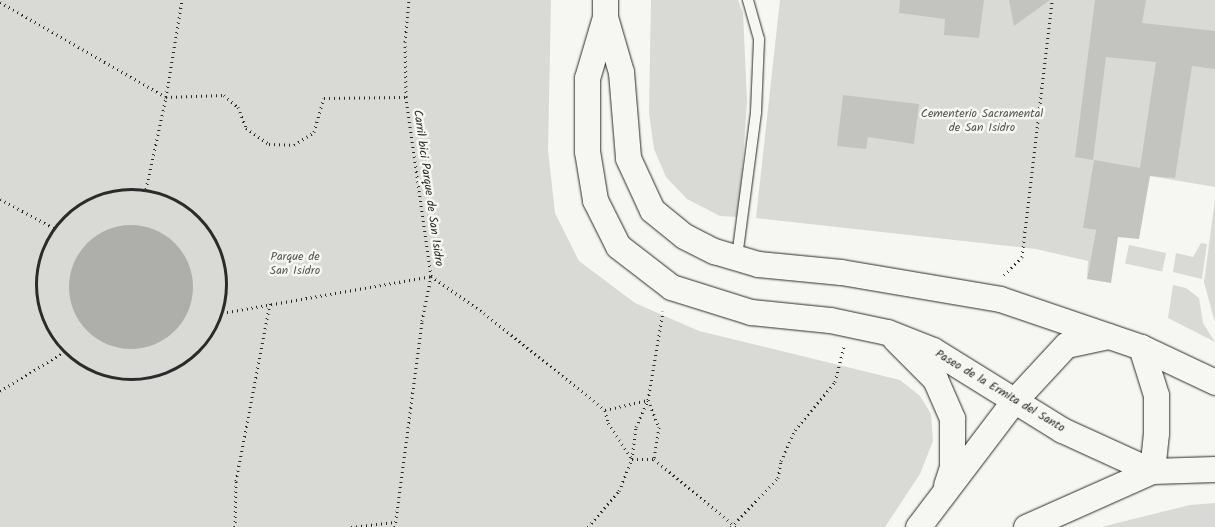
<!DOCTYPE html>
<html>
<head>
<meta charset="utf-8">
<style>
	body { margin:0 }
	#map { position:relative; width:1215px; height:527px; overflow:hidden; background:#f6f6f2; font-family:Kalam,sans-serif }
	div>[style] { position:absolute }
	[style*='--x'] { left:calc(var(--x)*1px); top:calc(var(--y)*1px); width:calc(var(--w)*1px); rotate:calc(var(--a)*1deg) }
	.green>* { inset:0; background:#d9d9d5; transform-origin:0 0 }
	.water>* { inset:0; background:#aeaeab }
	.round { border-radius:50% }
	.building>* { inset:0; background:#c3c3c0 }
	.path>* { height:3px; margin-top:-1.5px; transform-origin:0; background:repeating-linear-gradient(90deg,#2b2b2b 0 1px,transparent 0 5px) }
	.path>.ring { margin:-1.5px; padding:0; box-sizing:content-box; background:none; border:3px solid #2b2b2b; border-radius:50% }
	.roads { filter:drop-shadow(0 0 1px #2b2b2b) drop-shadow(0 0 1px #2b2b2b) }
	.service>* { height:10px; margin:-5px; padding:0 5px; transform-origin:5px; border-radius:5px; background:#f6f6f2 }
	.tertiary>* { height:25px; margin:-12.5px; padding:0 12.5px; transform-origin:12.5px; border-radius:12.5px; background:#f6f6f2 }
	span { translate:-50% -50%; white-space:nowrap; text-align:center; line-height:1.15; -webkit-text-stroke:5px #f6f6f2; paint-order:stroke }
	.park-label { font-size:12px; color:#565656 }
	.street-label { font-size:12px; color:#2b2b2b }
</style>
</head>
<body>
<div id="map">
	<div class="green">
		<div style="clip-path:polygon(0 0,551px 0,548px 150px,555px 213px,579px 261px,635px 303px,699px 331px,900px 380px,920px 396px,931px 414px,933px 441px,920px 474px,885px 527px,0 527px)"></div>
		<div style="clip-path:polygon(651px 0,738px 0,743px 13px,747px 101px,739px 217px,720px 216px,687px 199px,666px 177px,654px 149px,649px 113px)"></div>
		<div style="clip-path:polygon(780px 0,1215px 0,1215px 187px,1150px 176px,1083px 228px,1096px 230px,1087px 279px,1088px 261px,1036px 249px,756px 218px)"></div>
		<div style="clip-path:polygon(1215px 199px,1215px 323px,1204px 282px)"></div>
		<div style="clip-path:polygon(1201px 243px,1207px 244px,1202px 279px,1173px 272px,1176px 253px,1193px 257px)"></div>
		<div style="left:1129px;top:245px;width:38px;height:19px;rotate:12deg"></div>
		<div style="clip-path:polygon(1173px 285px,1186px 288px,1199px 298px,1203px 323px,1215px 342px,1168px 318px)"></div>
		<div style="clip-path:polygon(1215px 503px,1215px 527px,1101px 527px,1190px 505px)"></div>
	</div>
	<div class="water">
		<div class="round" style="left:69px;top:225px;width:124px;height:124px"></div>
	</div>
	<div class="building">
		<div style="clip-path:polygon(900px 0,984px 0,979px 38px,944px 35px,945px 19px,899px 13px)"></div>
		<div style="clip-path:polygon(1009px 0,1050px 0,1014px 26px)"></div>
		<div style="clip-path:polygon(1095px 0,1146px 0,1142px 23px,1215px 31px,1215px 69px,1192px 66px,1175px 178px,1150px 176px,1139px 239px,1118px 237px,1111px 283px,1087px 279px,1096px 230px,1083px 228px,1094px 160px,1140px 168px,1156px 62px,1106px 57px,1093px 160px,1075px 157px)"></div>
		<div style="clip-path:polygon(843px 95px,919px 104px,914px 144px,868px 137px,866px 149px,837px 146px)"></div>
	</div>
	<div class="path">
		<div style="--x:0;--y:2;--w:191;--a:29.8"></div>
		<div style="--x:166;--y:97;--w:58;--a:-2"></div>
		<div style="--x:224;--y:95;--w:18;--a:41"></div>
		<div style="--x:238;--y:107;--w:22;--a:69"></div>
		<div style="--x:246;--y:128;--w:28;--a:35"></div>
		<div style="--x:269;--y:144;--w:25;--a:2"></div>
		<div style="--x:294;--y:145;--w:24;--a:-33"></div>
		<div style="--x:314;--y:132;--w:35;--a:-74"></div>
		<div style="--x:324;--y:98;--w:81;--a:-0.7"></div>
		<div style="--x:146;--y:189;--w:94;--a:-77.7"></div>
		<div style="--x:166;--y:97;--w:98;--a:-80.6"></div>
		<div class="ring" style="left:36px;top:189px;width:187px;height:187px"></div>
		<div style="--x:0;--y:199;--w:61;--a:28.2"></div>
		<div style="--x:1004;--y:275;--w:25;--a:-45"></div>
		<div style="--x:1022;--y:257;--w:259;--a:-83.3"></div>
		<div style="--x:222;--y:313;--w:212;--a:-10"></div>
		<div style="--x:431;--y:276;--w:65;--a:34.9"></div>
		<div style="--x:484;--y:313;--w:155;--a:38.7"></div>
		<div style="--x:605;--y:410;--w:13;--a:77"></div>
		<div style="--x:608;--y:423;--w:43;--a:56.3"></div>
		<div style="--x:632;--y:459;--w:22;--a:0"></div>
		<div style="--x:654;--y:459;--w:107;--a:39.7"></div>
		<div style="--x:0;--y:391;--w:75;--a:-31.4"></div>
		<div style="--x:605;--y:410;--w:44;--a:-13.1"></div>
		<div style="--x:648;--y:400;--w:29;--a:68"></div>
		<div style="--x:659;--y:427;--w:32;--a:99"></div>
		<div style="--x:235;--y:527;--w:46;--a:-88.8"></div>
		<div style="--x:236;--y:481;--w:181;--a:-79.2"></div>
		<div style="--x:351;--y:527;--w:44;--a:-6.5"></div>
		<div style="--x:395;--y:527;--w:208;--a:-82.5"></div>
		<div style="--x:422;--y:321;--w:46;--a:-78.7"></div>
		<div style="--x:431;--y:276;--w:181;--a:-98"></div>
		<div style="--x:406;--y:97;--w:55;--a:-91"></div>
		<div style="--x:405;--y:42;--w:42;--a:-84.6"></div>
		<div style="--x:588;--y:527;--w:48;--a:-49.3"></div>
		<div style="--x:619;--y:491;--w:35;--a:-68"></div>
		<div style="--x:632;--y:459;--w:32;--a:-83"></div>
		<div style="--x:636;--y:427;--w:30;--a:-66"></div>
		<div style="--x:648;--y:400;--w:90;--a:-80.4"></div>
		<div style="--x:731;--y:527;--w:68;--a:-46.2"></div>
		<div style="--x:778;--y:478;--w:17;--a:-80"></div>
		<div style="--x:781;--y:461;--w:34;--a:-66"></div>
		<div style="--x:795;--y:430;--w:62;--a:-50.2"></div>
		<div style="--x:835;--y:382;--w:36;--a:-76"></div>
	</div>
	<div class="roads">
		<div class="service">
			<div style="--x:737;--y:257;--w:146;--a:-82.5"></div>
			<div style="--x:756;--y:112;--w:73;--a:-87.6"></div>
			<div style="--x:759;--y:39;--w:41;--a:-105.8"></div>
		</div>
		<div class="tertiary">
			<div style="--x:605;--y:0;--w:17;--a:90"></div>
			<div style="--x:605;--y:17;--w:64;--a:106.4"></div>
			<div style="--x:587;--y:78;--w:73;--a:90"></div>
			<div style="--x:587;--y:151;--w:50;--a:80.7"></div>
			<div style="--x:595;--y:200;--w:51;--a:63.4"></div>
			<div style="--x:618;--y:246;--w:67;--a:37.7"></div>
			<div style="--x:671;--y:287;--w:84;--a:17.4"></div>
			<div style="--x:751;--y:312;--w:79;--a:5.8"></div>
			<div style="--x:830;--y:320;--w:58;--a:11.9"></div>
			<div style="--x:887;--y:332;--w:49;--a:21.4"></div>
			<div style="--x:933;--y:350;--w:152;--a:31.8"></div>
			<div style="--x:1062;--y:430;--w:99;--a:24.5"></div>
			<div style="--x:1152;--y:471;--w:63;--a:-1.8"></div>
			<div style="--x:605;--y:17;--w:57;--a:73.8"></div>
			<div style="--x:621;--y:72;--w:86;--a:85.3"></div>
			<div style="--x:628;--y:158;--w:57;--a:65.2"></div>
			<div style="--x:652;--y:210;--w:41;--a:39.1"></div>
			<div style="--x:684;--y:236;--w:34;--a:27"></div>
			<div style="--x:714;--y:251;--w:46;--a:16.5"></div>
			<div style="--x:758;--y:264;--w:83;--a:5.5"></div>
			<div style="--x:841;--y:272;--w:161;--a:9.6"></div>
			<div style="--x:1000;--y:299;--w:149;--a:18.8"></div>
			<div style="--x:1141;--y:347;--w:82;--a:25.3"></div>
			<div style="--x:895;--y:339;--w:57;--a:45"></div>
			<div style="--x:935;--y:379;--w:43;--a:66.4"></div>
			<div style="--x:952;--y:418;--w:49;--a:90"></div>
			<div style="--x:952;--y:467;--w:19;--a:108"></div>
			<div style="--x:1141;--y:347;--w:50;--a:72.6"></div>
			<div style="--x:1156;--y:395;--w:38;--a:90"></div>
			<div style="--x:1156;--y:433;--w:38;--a:96"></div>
			<div style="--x:918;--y:527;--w:157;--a:-52.8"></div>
			<div style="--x:1013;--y:402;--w:78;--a:-47.1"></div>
			<div style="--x:1066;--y:345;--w:43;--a:-12.1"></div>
			<div style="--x:1026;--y:527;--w:138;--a:-24"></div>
		</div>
	</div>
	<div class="park-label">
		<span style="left:982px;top:121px">Cementerio Sacramental<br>de San Isidro</span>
		<span style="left:295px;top:264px">Parque de<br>San Isidro</span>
	</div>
	<div class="street-label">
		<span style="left:428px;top:188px;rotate:82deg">Carril bici Parque de San Isidro</span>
		<span style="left:1000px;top:391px;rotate:31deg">Paseo de la Ermita del Santo</span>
	</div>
</div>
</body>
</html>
